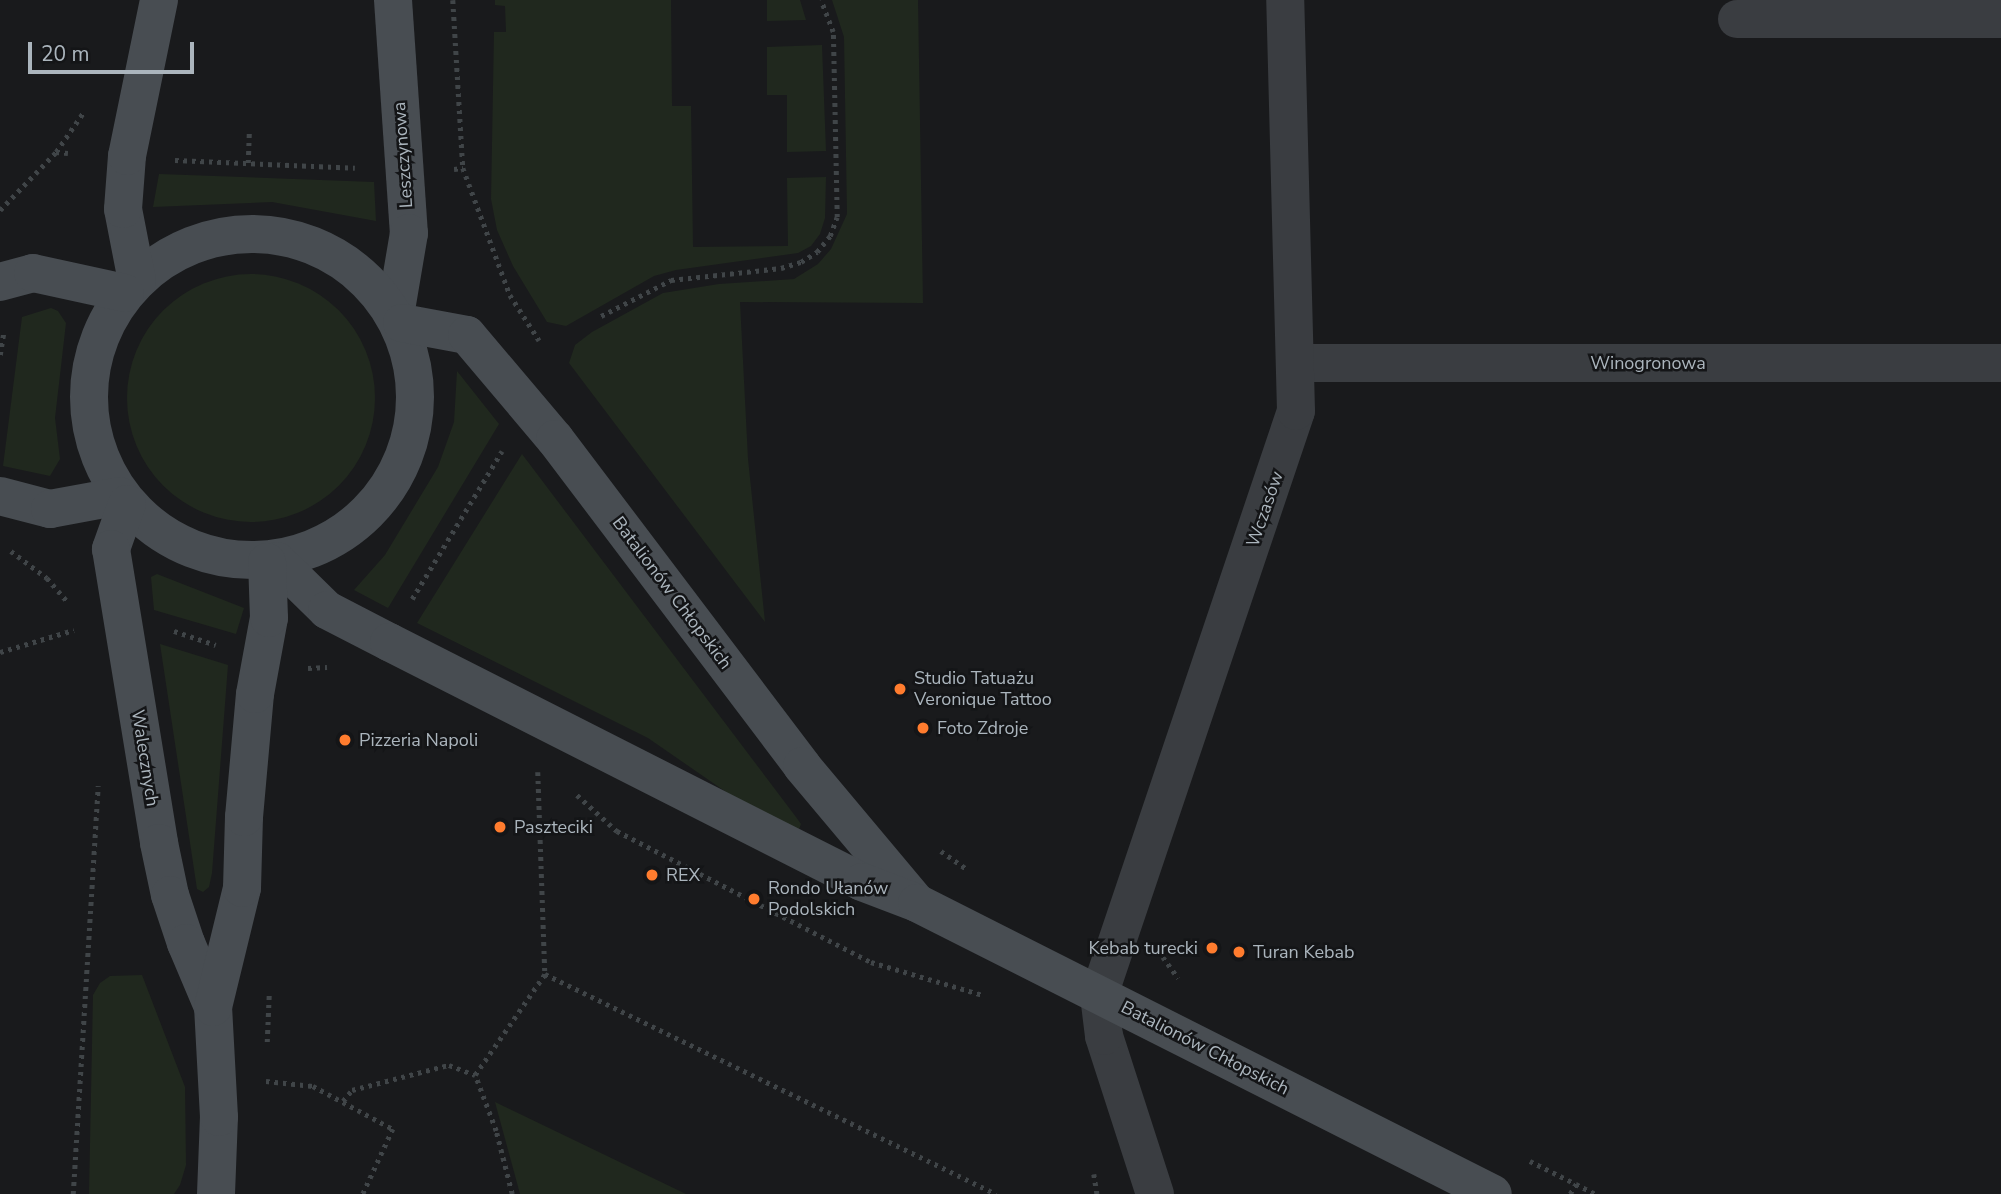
<!DOCTYPE html>
<html>
<head>
<meta charset="utf-8">
<style>
	body { margin:0 }
	#map { position:relative; width:2001px; height:1194px; overflow:hidden; background:#191a1c; font-family:"Nunito Sans",sans-serif }
	div>[style] { position:absolute }
	[style*='--x'] { left:calc(var(--x)*1px); top:calc(var(--y)*1px); width:calc(var(--w)*1px); rotate:calc(var(--a)*1deg) }
	.green>* { inset:0; background:#20281e }
	.round { border-radius:50% }
	.path>* { height:4.5px; margin-top:-2.25px; transform-origin:0; background:repeating-linear-gradient(90deg,#404548 0 3.5px,transparent 0 8.5px) }
	.street>* { height:38px; margin:-19px; padding:0 19px; transform-origin:19px; border-radius:19px; background:#3a3d41 }
	.secondary>* { height:38px; margin:-19px; padding:0 19px; transform-origin:19px; border-radius:19px; background:#484d52 }
	.secondary>.ring { margin:-19px; padding:0; box-sizing:content-box; background:none; border:38px solid #484d52; border-radius:50% }
	.dots>* { width:19px; height:19px; translate:-50% -50%; box-sizing:border-box; border:4px solid #141517; border-radius:50% }
	span { translate:-50% -50%; white-space:nowrap; text-align:center; line-height:1.15; -webkit-text-stroke:5px #141517; paint-order:stroke }
	.street-label { font-size:18px; color:#abb5bd }
	.poi-label { font-size:18px; color:#abb5bd }
	.left { translate:0 -50%; text-align:left }
	.right { translate:-100% -50%; text-align:right }
	.scale { position:absolute; left:28px; top:42px; width:166px; height:32px; box-sizing:border-box; border:4px solid #abb5bd; border-top:0; padding-left:9px; font-size:21px; line-height:24px; white-space:nowrap; color:#abb5bd; -webkit-text-stroke:5px #141517; paint-order:stroke }
</style>
</head>
<body>
<div id="map">
	<div class="green">
		<div style="clip-path:polygon(495px 0,671px 0,672px 106px,691px 106px,693px 247px,788px 246px,787px 178px,826px 177px,825px 218px,820px 234px,811px 246px,798px 253px,676px 270px,654px 276px,566px 326px,547px 322px,513px 266px,497px 230px,491px 199px,494px 32px,506px 32px,505px 6px,495px 5px)"></div>
		<div style="clip-path:polygon(767px 0,800px 0,806px 20px,767px 21px)"></div>
		<div style="clip-path:polygon(832px 0,918px 0,923px 303px,740px 302px,748px 459px,765px 622px,569px 363px,575px 345px,592px 332px,663px 293px,719px 284px,794px 279px,818px 264px,831px 249px,847px 214px,844px 37px)"></div>
		<div style="clip-path:polygon(822px 45px,826px 151px,787px 152px,787px 95px,767px 95px,767px 47px)"></div>
		<div style="clip-path:polygon(159px 174px,374px 182px,376px 221px,272px 202px,153px 207px)"></div>
		<div class="round" style="left:127px;top:274px;width:248px;height:248px"></div>
		<div style="clip-path:polygon(51px 308px,58px 311px,66px 323px,55px 418px,60px 459px,50px 476px,3px 466px,22px 317px)"></div>
		<div style="clip-path:polygon(457px 371px,499px 424px,388px 608px,354px 590px,385px 555px,438px 467px,454px 422px)"></div>
		<div style="clip-path:polygon(522px 454px,796px 817px,801px 824px,798px 832px,778px 828px,648px 738px,417px 623px)"></div>
		<div style="clip-path:polygon(157px 574px,244px 608px,236px 634px,154px 610px,151px 577px)"></div>
		<div style="clip-path:polygon(160px 644px,228px 665px,212px 873px,209px 887px,203px 892px,197px 889px)"></div>
		<div style="clip-path:polygon(142px 975px,185px 1087px,186px 1165px,180px 1185px,174px 1194px,89px 1194px,93px 995px,100px 983px,110px 976px)"></div>
		<div style="clip-path:polygon(495px 1102px,686px 1194px,520px 1194px)"></div>
	</div>
	<div class="path">
		<div style="--x:453;--y:0;--w:168;--a:86.6"></div>
		<div style="--x:56;--y:152;--w:47;--a:-55.3"></div>
		<div style="--x:175;--y:160;--w:180;--a:2.5"></div>
		<div style="--x:248;--y:163;--w:34;--a:-88"></div>
		<div style="--x:454;--y:169;--w:9;--a:-6"></div>
		<div style="--x:463;--y:168;--w:135;--a:69.7"></div>
		<div style="--x:510;--y:295;--w:54;--a:57.2"></div>
		<div style="--x:0;--y:210;--w:81;--a:-46"></div>
		<div style="--x:56;--y:152;--w:12;--a:5"></div>
		<div style="--x:601;--y:316;--w:79;--a:-27.2"></div>
		<div style="--x:671;--y:280;--w:111;--a:-6.2"></div>
		<div style="--x:781;--y:268;--w:21;--a:-17"></div>
		<div style="--x:801;--y:262;--w:19;--a:-32"></div>
		<div style="--x:817;--y:252;--w:21;--a:-51"></div>
		<div style="--x:830;--y:236;--w:20;--a:-70"></div>
		<div style="--x:837;--y:217;--w:185;--a:-91.2"></div>
		<div style="--x:833;--y:32;--w:34;--a:-111"></div>
		<div style="--x:0;--y:355;--w:25;--a:-81"></div>
		<div style="--x:11;--y:551;--w:45;--a:36.9"></div>
		<div style="--x:47;--y:578;--w:33;--a:49"></div>
		<div style="--x:412;--y:599;--w:173;--a:-58.7"></div>
		<div style="--x:174;--y:631;--w:44;--a:18.4"></div>
		<div style="--x:0;--y:652;--w:77;--a:-16.6"></div>
		<div style="--x:308;--y:668;--w:19;--a:-3"></div>
		<div style="--x:538;--y:772;--w:202;--a:88"></div>
		<div style="--x:577;--y:795;--w:54;--a:42"></div>
		<div style="--x:617;--y:831;--w:286;--a:27.3"></div>
		<div style="--x:871;--y:962;--w:117;--a:16.4"></div>
		<div style="--x:941;--y:851;--w:33;--a:35"></div>
		<div style="--x:1163;--y:957;--w:26;--a:54"></div>
		<div style="--x:267;--y:1042;--w:47;--a:-87.6"></div>
		<div style="--x:266;--y:1081;--w:47;--a:6.1"></div>
		<div style="--x:313;--y:1086;--w:91;--a:28.3"></div>
		<div style="--x:393;--y:1129;--w:72;--a:114.8"></div>
		<div style="--x:343;--y:1101;--w:14;--a:-51"></div>
		<div style="--x:352;--y:1090;--w:100;--a:-14.5"></div>
		<div style="--x:449;--y:1065;--w:28;--a:21"></div>
		<div style="--x:1530;--y:1161;--w:51;--a:26.6"></div>
		<div style="--x:1094;--y:1174;--w:20;--a:81"></div>
		<div style="--x:73;--y:1194;--w:409;--a:-86.5"></div>
		<div style="--x:512;--y:1194;--w:65;--a:-104.3"></div>
		<div style="--x:496;--y:1131;--w:60;--a:-110.6"></div>
		<div style="--x:475;--y:1075;--w:123;--a:-55.3"></div>
		<div style="--x:545;--y:974;--w:502;--a:26"></div>
		<div style="--x:1570;--y:1194;--w:12;--a:-59"></div>
		<div style="--x:1576;--y:1184;--w:22;--a:27"></div>
	</div>
	<div class="street">
		<div style="--x:1737;--y:19;--w:264;--a:0"></div>
		<div style="--x:1295;--y:363;--w:706;--a:0"></div>
		<div style="--x:1155;--y:1194;--w:166;--a:-107.9"></div>
		<div style="--x:1104;--y:1036;--w:41;--a:-97"></div>
		<div style="--x:1099;--y:995;--w:616;--a:-71.36"></div>
		<div style="--x:1296;--y:411;--w:411;--a:-91.5"></div>
	</div>
	<div class="secondary">
		<div style="--x:393;--y:0;--w:234;--a:86.1"></div>
		<div style="--x:409;--y:233;--w:78;--a:99.6"></div>
		<div class="ring" style="left:89px;top:234px;width:288px;height:288px"></div>
		<div style="--x:137;--y:281;--w:73;--a:-101"></div>
		<div style="--x:123;--y:209;--w:53;--a:-85.7"></div>
		<div style="--x:127;--y:156;--w:159;--a:-78.4"></div>
		<div style="--x:0;--y:282;--w:34;--a:-15"></div>
		<div style="--x:33;--y:273;--w:94;--a:12.3"></div>
		<div style="--x:402;--y:323;--w:66;--a:10.5"></div>
		<div style="--x:467;--y:335;--w:136;--a:49.8"></div>
		<div style="--x:555;--y:439;--w:410;--a:52.9"></div>
		<div style="--x:802;--y:766;--w:177;--a:50"></div>
		<div style="--x:0;--y:496;--w:52;--a:14.6"></div>
		<div style="--x:50;--y:509;--w:71;--a:-10.5"></div>
		<div style="--x:127;--y:504;--w:48;--a:109.6"></div>
		<div style="--x:111;--y:549;--w:298;--a:80.7"></div>
		<div style="--x:159;--y:843;--w:53;--a:78.1"></div>
		<div style="--x:170;--y:895;--w:51;--a:71.6"></div>
		<div style="--x:186;--y:943;--w:69;--a:67.1"></div>
		<div style="--x:277;--y:561;--w:70;--a:44.4"></div>
		<div style="--x:327;--y:610;--w:70;--a:27.3"></div>
		<div style="--x:389;--y:642;--w:530;--a:26.9"></div>
		<div style="--x:862;--y:882;--w:59;--a:20.9"></div>
		<div style="--x:917;--y:903;--w:645;--a:26.8"></div>
		<div style="--x:216;--y:1194;--w:77;--a:-87.8"></div>
		<div style="--x:219;--y:1117;--w:110;--a:-93.1"></div>
		<div style="--x:213;--y:1007;--w:122;--a:-76.3"></div>
		<div style="--x:242;--y:888;--w:71;--a:-88.4"></div>
		<div style="--x:244;--y:817;--w:123;--a:-84.9"></div>
		<div style="--x:255;--y:694;--w:77;--a:-79.6"></div>
		<div style="--x:269;--y:618;--w:56;--a:-92"></div>
	</div>
	<div class="dots">
		<div style="left:900px;top:689px;background:#ff7c2e"></div>
		<div style="left:923px;top:728px;background:#ff7c2e"></div>
		<div style="left:345px;top:740px;background:#ff7c2e"></div>
		<div style="left:500px;top:827px;background:#ff7c2e"></div>
		<div style="left:652px;top:875px;background:#ff7c2e"></div>
		<div style="left:754px;top:899px;background:#ff7c2e"></div>
		<div style="left:1212px;top:948px;background:#ff7c2e"></div>
		<div style="left:1239px;top:952px;background:#ff7c2e"></div>
	</div>
	<div class="street-label">
		<span style="left:403px;top:155px;rotate:-94deg">Leszczynowa</span>
		<span style="left:1648px;top:363px">Winogronowa</span>
		<span style="left:1265px;top:509px;rotate:-71deg">Wczasów</span>
		<span style="left:672px;top:593px;rotate:53deg">Batalionów Chłopskich</span>
		<span style="left:145px;top:758px;rotate:81deg">Walecznych</span>
		<span style="left:1205px;top:1048px;rotate:27deg">Batalionów Chłopskich</span>
	</div>
	<div class="poi-label">
		<span class="left" style="left:914px;top:689px">Studio Tatuażu<br>Veronique Tattoo</span>
		<span class="left" style="left:937px;top:728px">Foto Zdroje</span>
		<span class="left" style="left:359px;top:740px">Pizzeria Napoli</span>
		<span class="left" style="left:514px;top:827px">Paszteciki</span>
		<span class="left" style="left:666px;top:875px">REX</span>
		<span class="left" style="left:768px;top:899px">Rondo Ułanów<br>Podolskich</span>
		<span class="right" style="left:1198px;top:948px">Kebab turecki</span>
		<span class="left" style="left:1253px;top:952px">Turan Kebab</span>
	</div>
	<div class="scale">20 m</div>
</div>
</body>
</html>
